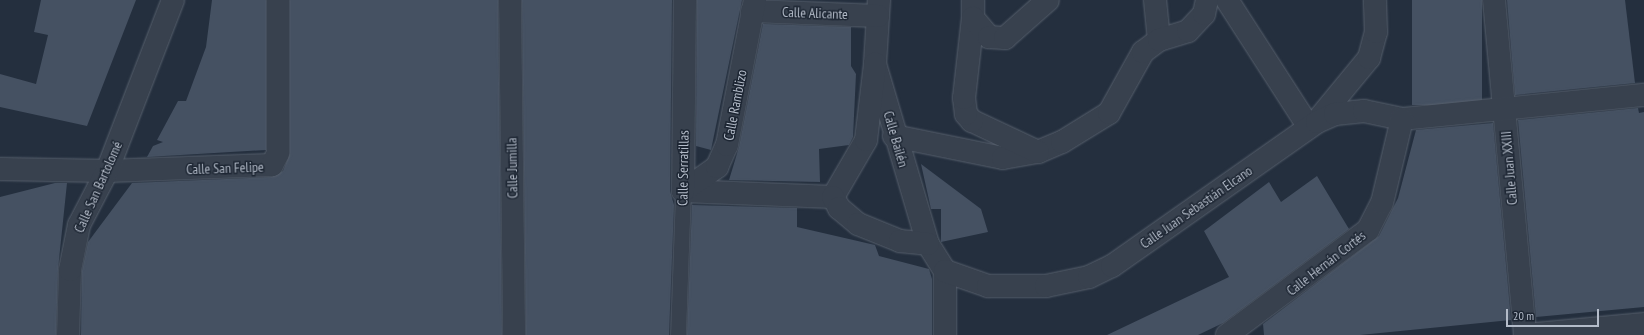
<!DOCTYPE html>
<html>
<head>
<meta charset="utf-8">
<style>
	body { margin:0 }
	#map { position:relative; width:1644px; height:335px; overflow:hidden; background:#242f3e; font-family:"PT Sans Narrow",sans-serif }
	div>[style] { position:absolute }
	[style*='--x'] { left:calc(var(--x)*1px); top:calc(var(--y)*1px); width:calc(var(--w)*1px); rotate:calc(var(--a)*1deg) }
	.building>* { inset:0; background:#455162; transform-origin:0 0 }
	.roads { filter:drop-shadow(0 0 1px #565f6c) drop-shadow(0 0 1px #565f6c) }
	.service>* { height:15px; margin:-7.5px; padding:0 7.5px; transform-origin:7.5px; border-radius:7.5px; background:#38414e }
	.minor>* { height:22px; margin:-11px; padding:0 11px; transform-origin:11px; border-radius:11px; background:#38414e }
	span { translate:-50% -50%; white-space:nowrap; text-align:center; line-height:1.15; -webkit-text-stroke:3px #1d2633; paint-order:stroke }
	.street-label { font-size:14px; color:#b4bcc9 }
	.scale { position:absolute; left:1506px; top:309px; width:93px; height:18px; box-sizing:border-box; border:2px solid #b4bcc9; border-top:0; padding-left:5px; font-size:12px; line-height:14px; white-space:nowrap; color:#b4bcc9; -webkit-text-stroke:3px #1d2633; paint-order:stroke }
</style>
</head>
<body>
<div id="map">
	<div class="building">
		<div style="clip-path:polygon(41px 0,136px 0,87px 126px,0 107px,0 74px,36px 84px,48px 35px,34px 32px)"></div>
		<div style="clip-path:polygon(212px 0,266px 0,266px 150px,147px 157px,153px 146px,163px 142px,157px 140px,178px 101px,186px 101px,206px 47px)"></div>
		<div style="clip-path:polygon(290px 0,498px 0,502px 335px,81px 335px,82px 271px,88px 242px,132px 183px,272px 177px,283px 171px,290px 153px)"></div>
		<div style="clip-path:polygon(522px 0,672px 0,670px 191px,674px 205px,669px 335px,526px 335px)"></div>
		<div style="clip-path:polygon(697px 0,742px 0,711px 150px,696px 146px)"></div>
		<div style="left:1412px;top:0;width:70px;height:105px"></div>
		<div style="clip-path:polygon(1507px 0,1625px 0,1635px 83px,1515px 95px)"></div>
		<div style="clip-path:polygon(763px 24px,851px 27px,851px 66px,856px 74px,853px 137px,849px 145px,819px 149px,820px 182px,729px 180px,739px 147px)"></div>
		<div style="clip-path:polygon(1638px 108px,1639px 113px,1644px 112px,1644px 307px,1536px 317px,1518px 120px)"></div>
		<div style="clip-path:polygon(1493px 123px,1511px 320px,1360px 335px,1264px 335px,1263px 324px,1379px 236px,1398px 198px,1416px 130px)"></div>
		<div style="clip-path:polygon(921px 164px,981px 209px,988px 232px,941px 242px,941px 209px,931px 209px)"></div>
		<div style="clip-path:polygon(1317px 176px,1349px 229px,1223px 323px,1198px 335px,1107px 335px,1229px 277px,1204px 231px,1269px 182px,1281px 202px)"></div>
		<div style="clip-path:polygon(55px 183px,67px 183px,58px 269px,56px 335px,0 335px,0 197px)"></div>
		<div style="clip-path:polygon(692px 205px,797px 208px,797px 227px,875px 245px,879px 256px,929px 269px,932px 279px,932px 335px,687px 335px)"></div>
	</div>
	<div class="roads">
		<div class="service">
			<div style="--x:678;--y:335;--w:144;--a:-88"></div>
		</div>
		<div class="minor">
			<div style="--x:510;--y:0;--w:335;--a:89.3"></div>
			<div style="--x:879;--y:0;--w:64;--a:93.6"></div>
			<div style="--x:875;--y:64;--w:188;--a:73.6"></div>
			<div style="--x:928;--y:244;--w:32;--a:58"></div>
			<div style="--x:1155;--y:0;--w:40;--a:84.3"></div>
			<div style="--x:1227;--y:0;--w:151;--a:57.2"></div>
			<div style="--x:1494;--y:0;--w:336;--a:84.7"></div>
			<div style="--x:752;--y:11;--w:126;--a:2.3"></div>
			<div style="--x:973;--y:18;--w:18;--a:-90"></div>
			<div style="--x:1317;--y:121;--w:82;--a:-50.5"></div>
			<div style="--x:1369;--y:58;--w:27;--a:-75"></div>
			<div style="--x:1376;--y:32;--w:32;--a:-92"></div>
			<div style="--x:894;--y:136;--w:111;--a:11.4"></div>
			<div style="--x:1003;--y:158;--w:36;--a:-10"></div>
			<div style="--x:1038;--y:152;--w:26;--a:-23"></div>
			<div style="--x:1062;--y:142;--w:55;--a:-31.7"></div>
			<div style="--x:1109;--y:113;--w:70;--a:-60.9"></div>
			<div style="--x:1143;--y:52;--w:20;--a:-37"></div>
			<div style="--x:1159;--y:40;--w:30;--a:-17"></div>
			<div style="--x:1188;--y:31;--w:23;--a:-47"></div>
			<div style="--x:1204;--y:14;--w:14;--a:-78"></div>
			<div style="--x:1038;--y:152;--w:73;--a:-154.8"></div>
			<div style="--x:972;--y:121;--w:9;--a:-131"></div>
			<div style="--x:966;--y:114;--w:16;--a:-97"></div>
			<div style="--x:964;--y:98;--w:81;--a:-83.6"></div>
			<div style="--x:973;--y:18;--w:25;--a:50"></div>
			<div style="--x:989;--y:37;--w:16;--a:4"></div>
			<div style="--x:1005;--y:38;--w:57;--a:-41.5"></div>
			<div style="--x:0;--y:169;--w:107;--a:1.1"></div>
			<div style="--x:107;--y:171;--w:165;--a:-2.1"></div>
			<div style="--x:272;--y:165;--w:13;--a:-63"></div>
			<div style="--x:278;--y:153;--w:153;--a:-90"></div>
			<div style="--x:683;--y:191;--w:150;--a:2.3"></div>
			<div style="--x:833;--y:197;--w:66;--a:-59.9"></div>
			<div style="--x:866;--y:140;--w:77;--a:-83.2"></div>
			<div style="--x:683;--y:191;--w:42;--a:-35.2"></div>
			<div style="--x:717;--y:167;--w:24;--a:-66"></div>
			<div style="--x:727;--y:145;--w:148;--a:-79.1"></div>
			<div style="--x:683;--y:191;--w:191;--a:-89.4"></div>
			<div style="--x:833;--y:197;--w:13;--a:61"></div>
			<div style="--x:839;--y:208;--w:25;--a:40"></div>
			<div style="--x:858;--y:224;--w:45;--a:22"></div>
			<div style="--x:900;--y:241;--w:28;--a:6"></div>
			<div style="--x:68;--y:335;--w:65;--a:-88.2"></div>
			<div style="--x:70;--y:270;--w:46;--a:-78.7"></div>
			<div style="--x:79;--y:225;--w:61;--a:-62.6"></div>
			<div style="--x:107;--y:171;--w:183;--a:-68.9"></div>
			<div style="--x:945;--y:335;--w:64;--a:-90"></div>
			<div style="--x:945;--y:271;--w:46;--a:19.2"></div>
			<div style="--x:988;--y:286;--w:58;--a:0"></div>
			<div style="--x:1046;--y:286;--w:44;--a:-11.8"></div>
			<div style="--x:1089;--y:277;--w:25;--a:-26"></div>
			<div style="--x:1112;--y:266;--w:251;--a:-35.1"></div>
			<div style="--x:1317;--y:122;--w:20;--a:-24"></div>
			<div style="--x:1335;--y:114;--w:29;--a:-6"></div>
			<div style="--x:1364;--y:111;--w:39;--a:12"></div>
			<div style="--x:1402;--y:119;--w:243;--a:-5.7"></div>
			<div style="--x:1227;--y:335;--w:176;--a:-36.7"></div>
			<div style="--x:1368;--y:230;--w:30;--a:-63"></div>
			<div style="--x:1382;--y:203;--w:86;--a:-76.6"></div>
			<div style="--x:1526;--y:335;--w:119;--a:-5.3"></div>
		</div>
	</div>
	<div class="street-label">
		<span style="left:815px;top:13px;rotate:2deg">Calle Alicante</span>
		<span style="left:735px;top:105px;rotate:-79deg">Calle Ramblizo</span>
		<span style="left:896px;top:139px;rotate:74deg">Calle Bailén</span>
		<span style="left:225px;top:168px;rotate:-2deg">Calle San Felipe</span>
		<span style="left:512px;top:168px;rotate:-91deg">Calle Jumilla</span>
		<span style="left:683px;top:168px;rotate:-89deg">Calle Serratillas</span>
		<span style="left:1509px;top:168px;rotate:-95deg">Calle Juan XXIII</span>
		<span style="left:98px;top:187px;rotate:-66deg">Calle San Bartolomé</span>
		<span style="left:1196px;top:207px;rotate:-35deg">Calle Juan Sebastián Elcano</span>
		<span style="left:1326px;top:263px;rotate:-38deg">Calle Hernán Cortés</span>
	</div>
	<div class="scale">20 m</div>
</div>
</body>
</html>
